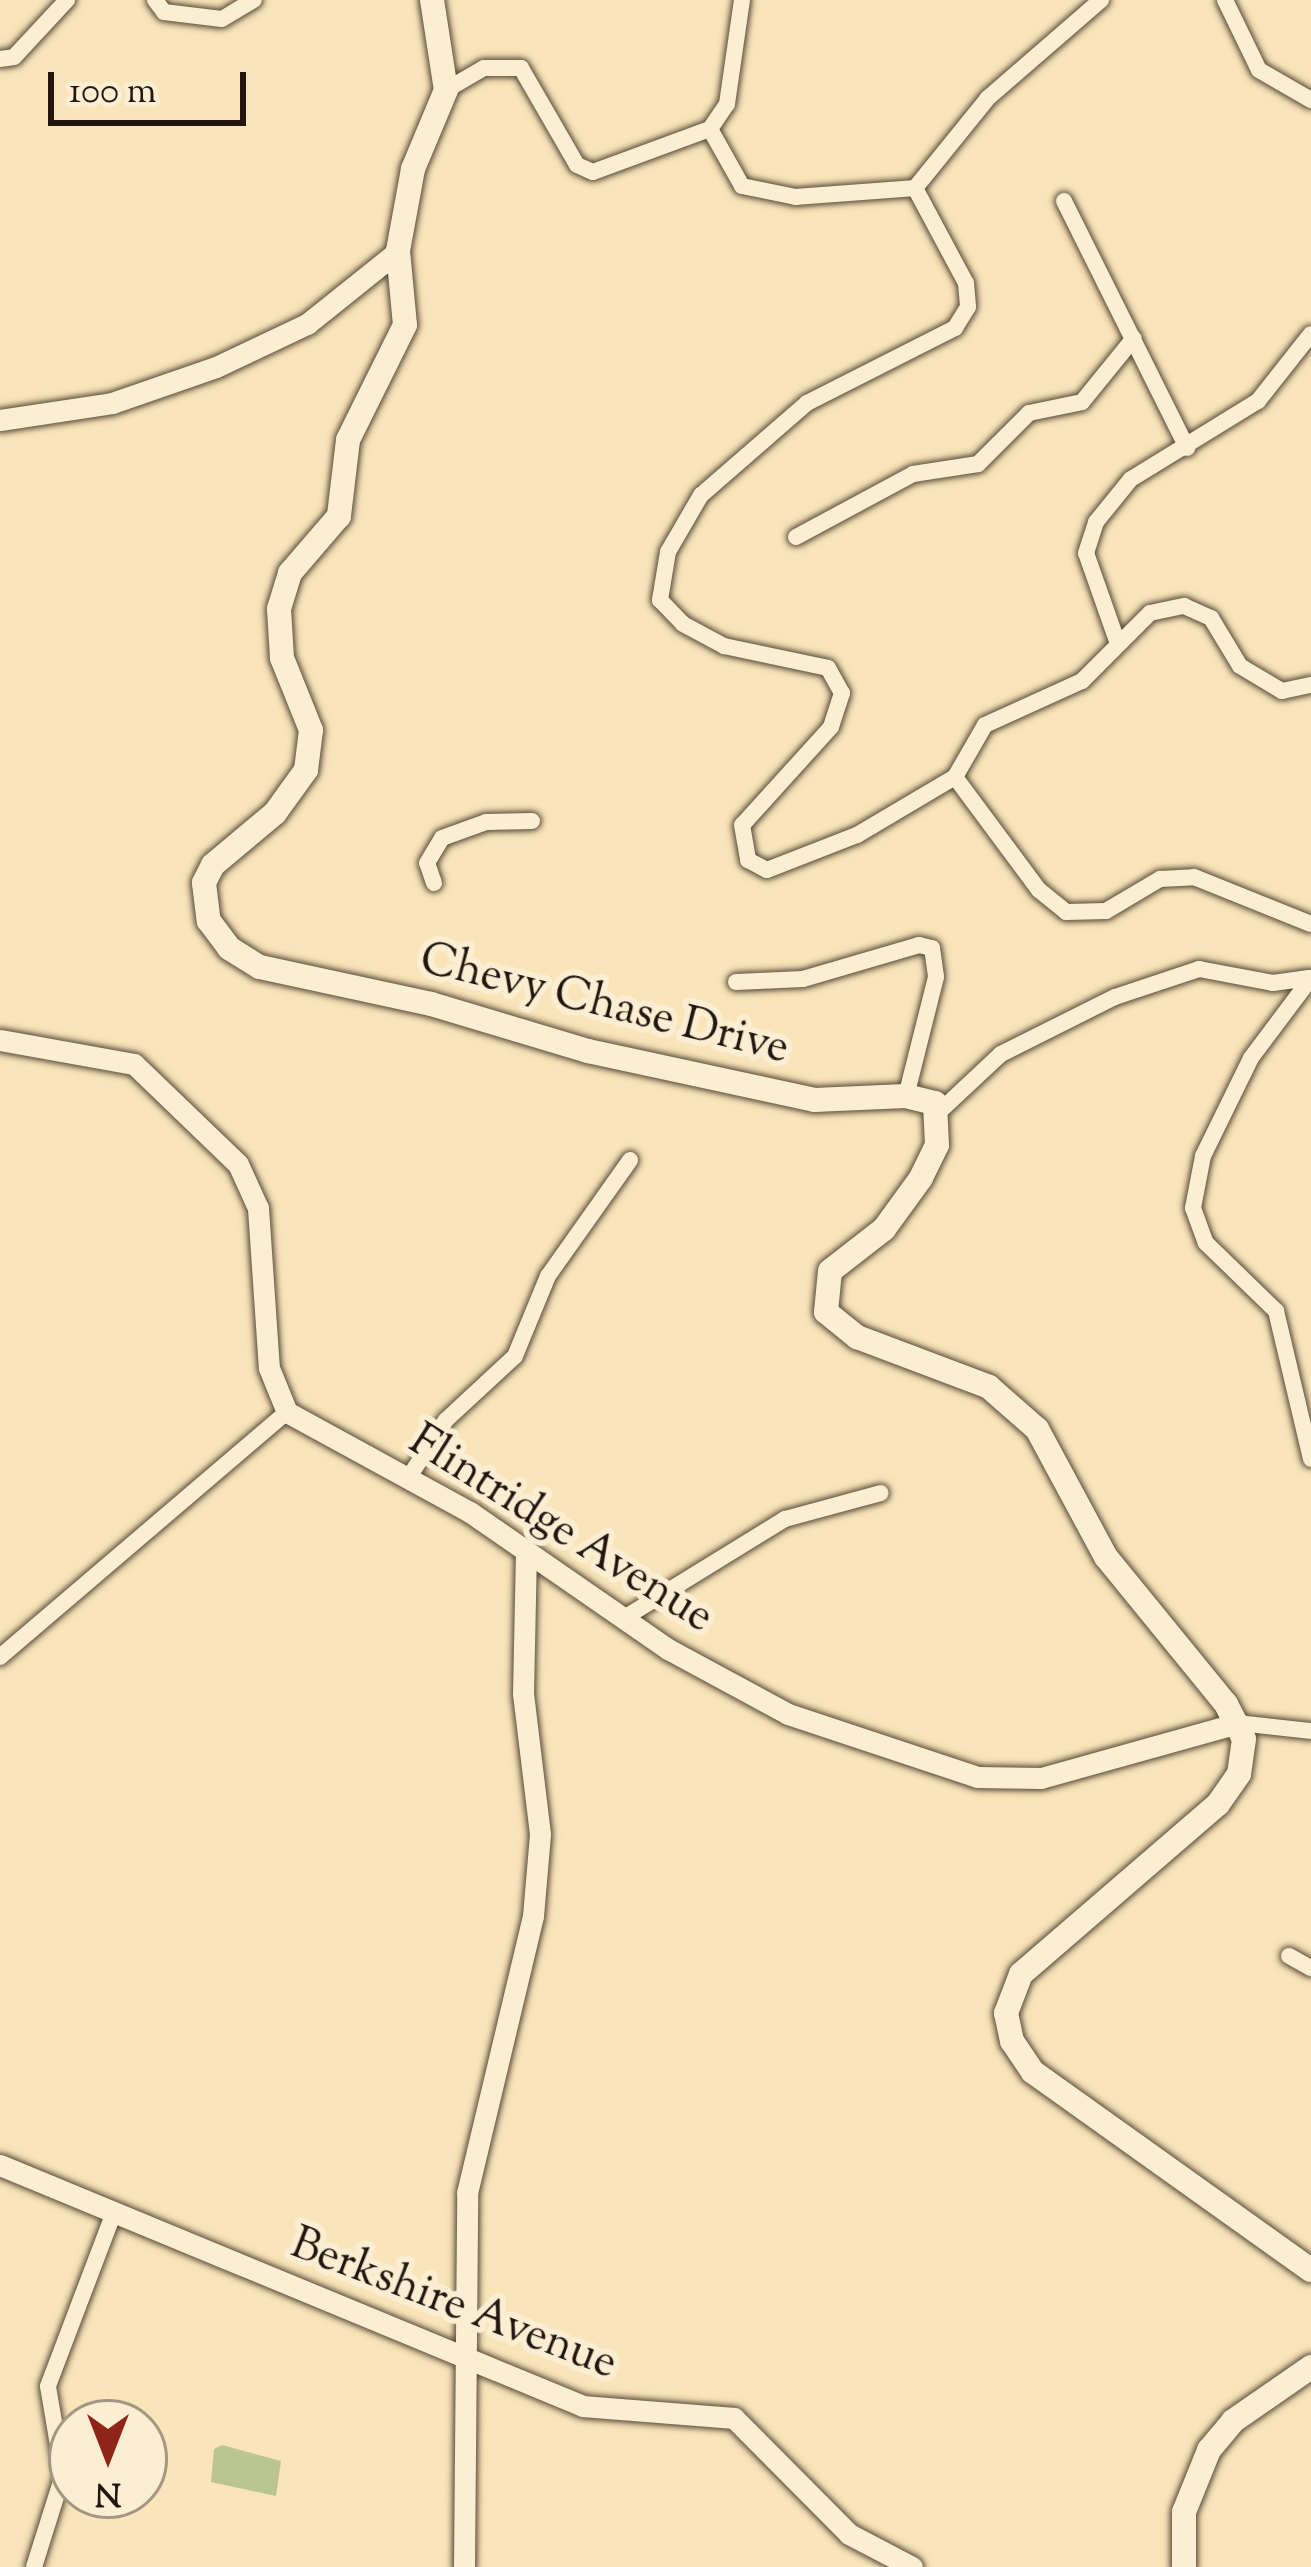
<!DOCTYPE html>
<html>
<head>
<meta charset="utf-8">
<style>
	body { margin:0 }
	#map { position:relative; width:1311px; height:2567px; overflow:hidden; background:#f9e5b9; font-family:"Sorts Mill Goudy",serif }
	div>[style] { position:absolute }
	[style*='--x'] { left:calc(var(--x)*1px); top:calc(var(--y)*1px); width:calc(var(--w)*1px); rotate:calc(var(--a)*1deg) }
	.green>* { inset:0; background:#bbc591 }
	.roads { filter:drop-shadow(0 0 3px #584a3a) drop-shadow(0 0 3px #584a3a) }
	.minor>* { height:16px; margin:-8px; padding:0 8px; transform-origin:8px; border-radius:8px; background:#fbeed2 }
	.tertiary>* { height:21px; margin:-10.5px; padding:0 10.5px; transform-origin:10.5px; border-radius:10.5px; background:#fbeed2 }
	.secondary>* { height:24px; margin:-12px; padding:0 12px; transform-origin:12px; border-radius:12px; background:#fbeed2 }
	span { translate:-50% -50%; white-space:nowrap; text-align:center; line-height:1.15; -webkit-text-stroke:12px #fbeed2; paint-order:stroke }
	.street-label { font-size:45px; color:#221710 }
	.north { position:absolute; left:48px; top:2399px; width:120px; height:120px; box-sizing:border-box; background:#fbeed2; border:3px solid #a49884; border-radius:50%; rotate:180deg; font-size:33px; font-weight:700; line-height:48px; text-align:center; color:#221710 }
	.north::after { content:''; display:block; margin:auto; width:42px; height:54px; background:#8f2418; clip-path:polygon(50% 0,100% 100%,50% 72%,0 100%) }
	.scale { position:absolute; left:48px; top:72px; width:198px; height:54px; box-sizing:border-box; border:6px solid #221710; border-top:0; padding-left:15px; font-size:36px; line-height:42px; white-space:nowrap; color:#221710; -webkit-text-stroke:9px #fbeed2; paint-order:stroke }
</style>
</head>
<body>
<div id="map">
	<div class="green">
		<div style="clip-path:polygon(222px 2445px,281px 2461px,276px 2496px,211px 2482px,214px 2449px)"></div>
	</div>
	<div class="roads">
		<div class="minor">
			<div style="--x:155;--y:0;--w:15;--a:53"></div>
			<div style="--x:164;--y:12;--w:58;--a:6.9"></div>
			<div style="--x:222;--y:19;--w:37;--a:-31"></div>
			<div style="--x:1101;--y:0;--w:150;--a:139.1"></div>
			<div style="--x:988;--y:98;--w:116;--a:129"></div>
			<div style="--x:915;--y:188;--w:108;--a:61.8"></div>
			<div style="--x:966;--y:283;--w:24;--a:85"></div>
			<div style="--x:968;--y:307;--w:25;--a:122"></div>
			<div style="--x:955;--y:328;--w:166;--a:153.1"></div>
			<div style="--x:807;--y:403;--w:140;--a:139"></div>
			<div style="--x:701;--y:495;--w:66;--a:120.1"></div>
			<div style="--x:668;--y:552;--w:49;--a:99.5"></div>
			<div style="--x:660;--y:600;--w:33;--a:46"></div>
			<div style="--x:683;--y:624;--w:47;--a:28.2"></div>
			<div style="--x:724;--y:646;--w:106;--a:11.9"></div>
			<div style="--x:828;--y:668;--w:29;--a:61"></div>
			<div style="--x:842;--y:693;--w:36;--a:108"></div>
			<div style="--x:831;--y:727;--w:132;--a:132.2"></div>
			<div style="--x:742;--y:825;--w:36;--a:80"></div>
			<div style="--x:748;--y:860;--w:21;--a:28"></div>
			<div style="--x:767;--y:870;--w:97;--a:-21.3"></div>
			<div style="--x:857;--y:835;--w:114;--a:-30.6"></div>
			<div style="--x:955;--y:777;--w:60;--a:-60"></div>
			<div style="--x:985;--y:725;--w:107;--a:-24.4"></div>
			<div style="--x:1082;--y:681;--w:96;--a:-45"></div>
			<div style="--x:1150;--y:613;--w:35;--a:-12"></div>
			<div style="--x:1184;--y:606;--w:30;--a:24"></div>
			<div style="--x:1211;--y:618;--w:56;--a:58.9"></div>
			<div style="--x:1240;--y:666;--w:49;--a:30.8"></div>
			<div style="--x:1282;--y:691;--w:30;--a:-12"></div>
			<div style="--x:1225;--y:0;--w:78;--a:64.1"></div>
			<div style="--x:1259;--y:70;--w:60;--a:30"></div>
			<div style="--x:0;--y:59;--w:14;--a:-8"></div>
			<div style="--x:14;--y:57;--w:78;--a:-47.1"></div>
			<div style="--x:446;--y:90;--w:44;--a:-30.1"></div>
			<div style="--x:484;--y:68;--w:37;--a:0"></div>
			<div style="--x:521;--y:68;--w:112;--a:60"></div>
			<div style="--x:577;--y:165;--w:17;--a:24"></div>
			<div style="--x:593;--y:172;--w:125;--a:-20.2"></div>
			<div style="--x:710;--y:129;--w:65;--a:60.7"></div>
			<div style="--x:742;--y:186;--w:55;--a:11.5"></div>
			<div style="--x:796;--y:197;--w:119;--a:-4.3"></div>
			<div style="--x:710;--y:129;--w:30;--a:-56"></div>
			<div style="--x:727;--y:104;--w:105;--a:-81.8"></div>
			<div style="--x:1064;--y:201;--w:276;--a:63.5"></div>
			<div style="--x:796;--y:537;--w:133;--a:-28.3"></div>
			<div style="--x:913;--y:474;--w:66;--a:-8.7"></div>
			<div style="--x:978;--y:464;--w:72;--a:-45"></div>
			<div style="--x:1029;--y:413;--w:54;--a:-11.7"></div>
			<div style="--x:1082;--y:402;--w:82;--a:-50.9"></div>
			<div style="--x:1117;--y:641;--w:93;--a:-109.4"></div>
			<div style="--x:1086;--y:553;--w:33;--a:-72"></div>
			<div style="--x:1096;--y:522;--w:55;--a:-50.9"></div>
			<div style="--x:1131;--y:479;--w:149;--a:-31.6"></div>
			<div style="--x:1258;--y:401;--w:85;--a:-51.7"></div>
			<div style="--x:955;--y:777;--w:141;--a:53.4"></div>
			<div style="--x:1039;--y:890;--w:35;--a:39"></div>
			<div style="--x:1066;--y:912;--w:40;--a:-1.4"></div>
			<div style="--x:1106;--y:911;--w:63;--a:-30.7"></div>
			<div style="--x:1160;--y:879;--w:34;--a:-3"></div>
			<div style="--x:1194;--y:877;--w:126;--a:21.9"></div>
			<div style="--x:434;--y:883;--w:21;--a:-109"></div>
			<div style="--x:427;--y:863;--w:29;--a:-59"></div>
			<div style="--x:442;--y:838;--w:47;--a:-20"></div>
			<div style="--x:486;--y:822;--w:46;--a:-1.2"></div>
			<div style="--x:1311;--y:978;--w:100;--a:126.9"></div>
			<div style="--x:1251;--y:1058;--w:109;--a:116.1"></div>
			<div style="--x:1203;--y:1156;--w:53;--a:100.9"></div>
			<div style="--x:1193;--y:1208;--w:37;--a:70"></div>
			<div style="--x:1206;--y:1243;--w:98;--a:44.2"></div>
			<div style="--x:1276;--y:1311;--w:152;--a:76.7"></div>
			<div style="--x:736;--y:982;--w:67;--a:-2.6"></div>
			<div style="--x:803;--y:979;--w:121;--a:-16.3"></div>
			<div style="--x:919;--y:945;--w:13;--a:13"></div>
			<div style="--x:932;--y:948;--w:29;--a:82"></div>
			<div style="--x:936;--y:977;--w:123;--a:104.1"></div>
			<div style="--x:939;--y:1112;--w:85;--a:-43.1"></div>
			<div style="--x:1001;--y:1054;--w:127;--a:-26.6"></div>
			<div style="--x:1115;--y:997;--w:89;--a:-18.4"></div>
			<div style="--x:1199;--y:969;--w:75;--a:10.7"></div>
			<div style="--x:1273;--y:983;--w:36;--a:-8"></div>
			<div style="--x:409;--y:1477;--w:68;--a:-57"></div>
			<div style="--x:446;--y:1420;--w:94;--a:-42.8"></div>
			<div style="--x:515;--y:1356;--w:87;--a:-67.6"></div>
			<div style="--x:548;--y:1276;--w:142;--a:-54.7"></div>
			<div style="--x:624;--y:1618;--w:189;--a:-31.6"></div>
			<div style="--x:785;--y:1519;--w:99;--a:-15.2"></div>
			<div style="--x:0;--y:1657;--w:377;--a:-40.5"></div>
			<div style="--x:1238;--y:1723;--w:73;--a:6.3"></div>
			<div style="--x:1289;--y:1956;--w:25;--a:29"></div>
			<div style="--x:34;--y:2567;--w:96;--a:-72.5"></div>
			<div style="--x:63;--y:2475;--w:90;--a:-99.6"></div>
			<div style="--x:48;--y:2386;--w:186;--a:-69.2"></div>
		</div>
		<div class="tertiary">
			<div style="--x:0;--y:420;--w:113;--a:-8.6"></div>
			<div style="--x:112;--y:403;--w:110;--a:-19.1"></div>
			<div style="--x:216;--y:367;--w:101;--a:-25.3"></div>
			<div style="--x:307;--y:324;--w:117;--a:-38.7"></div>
			<div style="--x:0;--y:1040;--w:136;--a:10.2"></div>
			<div style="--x:134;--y:1064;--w:144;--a:43.9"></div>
			<div style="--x:238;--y:1164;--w:48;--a:65.6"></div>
			<div style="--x:258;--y:1208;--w:160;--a:86.1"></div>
			<div style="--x:269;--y:1368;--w:48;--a:67.8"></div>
			<div style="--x:287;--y:1412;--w:209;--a:28.7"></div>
			<div style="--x:470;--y:1512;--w:241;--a:34.7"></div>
			<div style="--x:668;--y:1649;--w:136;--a:28.4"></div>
			<div style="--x:788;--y:1714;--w:199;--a:18.4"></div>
			<div style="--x:977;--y:1777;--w:64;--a:0.9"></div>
			<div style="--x:1041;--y:1778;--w:205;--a:-15.6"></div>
			<div style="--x:0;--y:2165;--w:631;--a:22.46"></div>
			<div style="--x:583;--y:2406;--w:151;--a:4.5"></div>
			<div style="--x:734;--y:2418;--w:163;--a:45.2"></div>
			<div style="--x:849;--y:2534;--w:71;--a:27.6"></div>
			<div style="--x:464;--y:2567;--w:374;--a:-89.5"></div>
			<div style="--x:467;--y:2193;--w:285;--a:-76.6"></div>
			<div style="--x:533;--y:1916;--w:82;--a:-85.1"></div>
			<div style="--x:540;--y:1834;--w:141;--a:-96.9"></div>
			<div style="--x:523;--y:1694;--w:143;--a:-88.8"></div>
		</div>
		<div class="secondary">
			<div style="--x:432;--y:0;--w:91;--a:81.2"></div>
			<div style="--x:446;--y:90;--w:86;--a:112.7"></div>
			<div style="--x:413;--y:169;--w:83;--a:100.4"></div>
			<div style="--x:398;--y:251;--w:74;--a:84.6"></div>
			<div style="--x:405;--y:325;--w:128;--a:116.4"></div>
			<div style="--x:348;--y:440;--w:77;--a:96.8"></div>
			<div style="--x:339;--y:516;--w:75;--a:130.7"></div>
			<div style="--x:290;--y:573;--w:38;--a:107"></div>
			<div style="--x:279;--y:609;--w:49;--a:86.5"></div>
			<div style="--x:282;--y:658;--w:78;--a:68.1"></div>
			<div style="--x:311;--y:730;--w:40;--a:97.1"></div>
			<div style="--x:306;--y:770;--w:53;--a:125.8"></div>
			<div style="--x:275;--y:813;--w:81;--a:140"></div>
			<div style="--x:213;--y:865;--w:20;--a:117"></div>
			<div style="--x:204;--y:883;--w:38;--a:83"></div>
			<div style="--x:209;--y:921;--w:34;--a:53"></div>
			<div style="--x:229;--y:948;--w:36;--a:32"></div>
			<div style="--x:260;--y:967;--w:175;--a:12.2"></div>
			<div style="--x:431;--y:1004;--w:164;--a:16.7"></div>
			<div style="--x:588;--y:1051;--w:231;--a:12.2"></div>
			<div style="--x:814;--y:1100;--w:92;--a:-2.5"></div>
			<div style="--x:906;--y:1096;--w:30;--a:14"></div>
			<div style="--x:935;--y:1103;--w:42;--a:87.3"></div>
			<div style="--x:937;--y:1145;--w:37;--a:116"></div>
			<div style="--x:921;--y:1178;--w:63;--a:126"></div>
			<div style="--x:884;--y:1229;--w:68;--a:142.1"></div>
			<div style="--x:830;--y:1271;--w:41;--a:95.6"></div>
			<div style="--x:826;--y:1312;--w:40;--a:39"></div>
			<div style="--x:857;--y:1337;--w:141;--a:20.7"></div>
			<div style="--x:989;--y:1387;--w:64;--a:41.2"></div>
			<div style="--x:1037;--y:1429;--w:145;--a:61.7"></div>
			<div style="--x:1106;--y:1557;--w:190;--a:50.8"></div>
			<div style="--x:1226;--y:1704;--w:39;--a:63"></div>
			<div style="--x:1244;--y:1739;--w:35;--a:98"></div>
			<div style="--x:1239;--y:1774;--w:37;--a:125"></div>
			<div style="--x:1218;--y:1804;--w:260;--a:139.2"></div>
			<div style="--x:1021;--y:1974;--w:42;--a:111"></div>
			<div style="--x:1006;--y:2013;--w:29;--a:78"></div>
			<div style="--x:1012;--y:2041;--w:37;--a:56"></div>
			<div style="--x:1033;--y:2072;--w:341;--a:35.5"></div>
			<div style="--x:1184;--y:2567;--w:55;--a:-90"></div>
			<div style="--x:1184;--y:2512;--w:67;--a:-68"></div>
			<div style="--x:1209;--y:2450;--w:38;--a:-50"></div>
			<div style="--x:1233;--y:2421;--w:95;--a:-34.7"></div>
		</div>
	</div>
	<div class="street-label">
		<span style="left:604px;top:1006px;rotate:14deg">Chevy Chase Drive</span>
		<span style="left:560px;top:1531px;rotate:32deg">Flintridge Avenue</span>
		<span style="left:453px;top:2306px;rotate:21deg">Berkshire Avenue</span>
	</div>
	<div class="north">N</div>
	<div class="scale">100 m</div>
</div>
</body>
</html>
